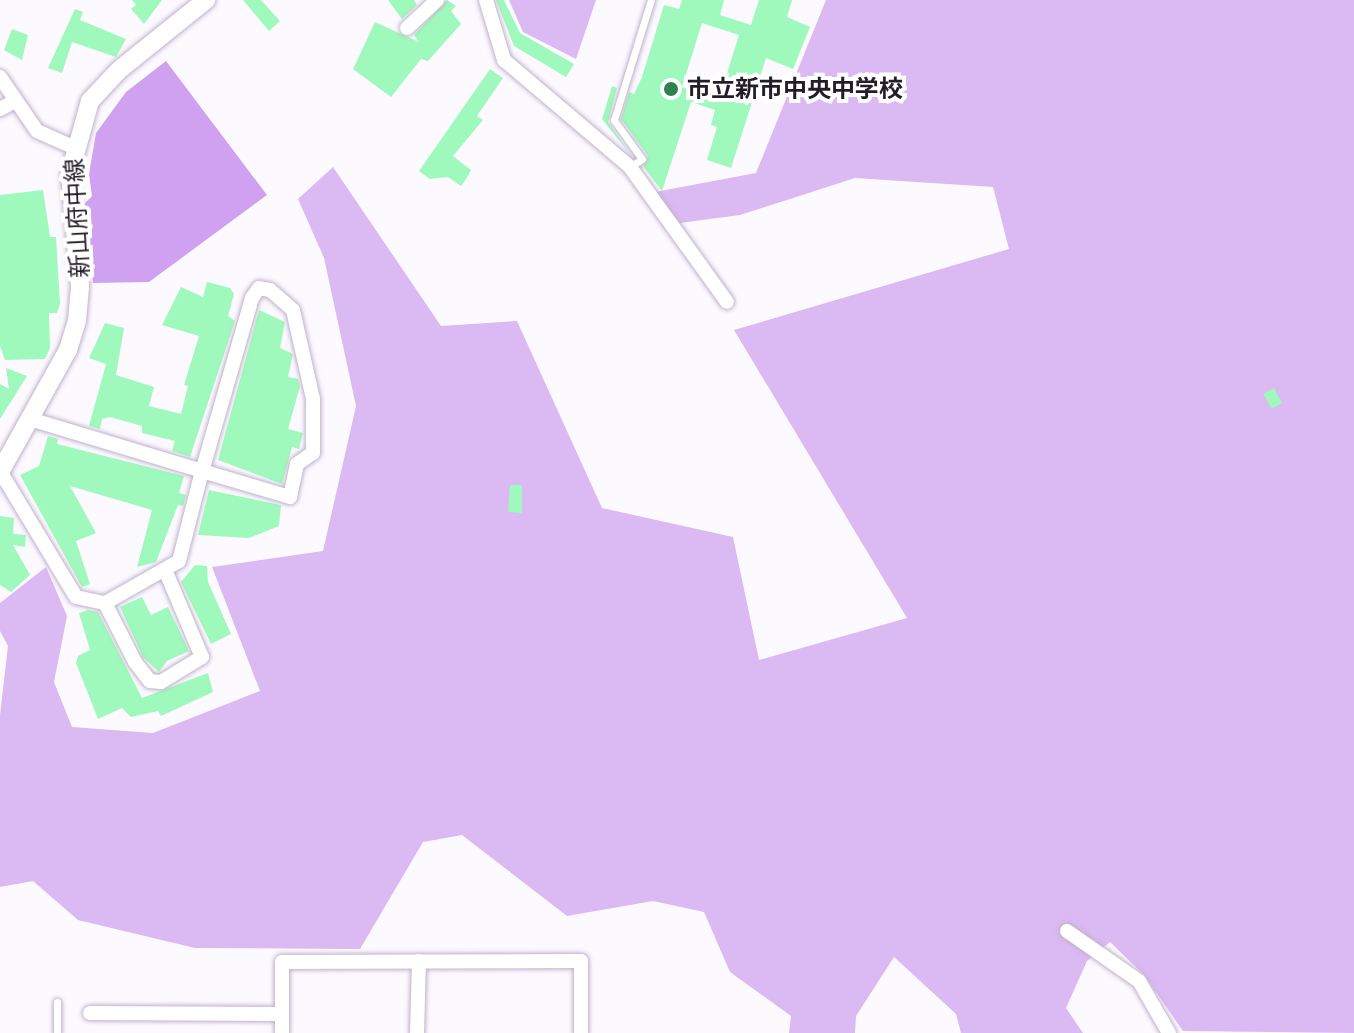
<!DOCTYPE html>
<html>
<head>
<meta charset="utf-8">
<style>
	body { margin:0 }
	#map { position:relative; width:1354px; height:1033px; overflow:hidden; background:#fcf9ff; font-family:"Space Grotesk","Noto Sans JP",sans-serif }
	div>[style] { position:absolute }
	[style*='--x'] { left:calc(var(--x)*1px); top:calc(var(--y)*1px); width:calc(var(--w)*1px); rotate:calc(var(--a)*1deg) }
	.green>* { inset:0; background:#dbb9f3 }
	.water>* { inset:0; background:#cfa1f0 }
	.building>* { inset:0; background:#9ff9bc; transform-origin:0 0 }
	.roads { filter:drop-shadow(0 0 2px #c0b2cb) drop-shadow(0 0 2px #c0b2cb) }
	.lane>* { height:7px; margin:-3.5px; padding:0 3.5px; transform-origin:3.5px; border-radius:3.5px; background:#fff }
	.street>* { height:14px; margin:-7px; padding:0 7px; transform-origin:7px; border-radius:7px; background:#fff }
	.secondary>* { height:18px; margin:-9px; padding:0 9px; transform-origin:9px; border-radius:9px; background:#fff }
	.dots>* { width:22px; height:22px; translate:-50% -50%; box-sizing:border-box; border:4px solid #fff; border-radius:50% }
	span { translate:-50% -50%; white-space:nowrap; text-align:center; line-height:1.15; -webkit-text-stroke:8px #fff; paint-order:stroke }
	.poi-label { font-size:24px; color:#221d26; font-weight:700 }
	.left { translate:0 -50%; text-align:left }
	.street-label { font-size:24px; color:#221d26 }
</style>
</head>
<body>
<div id="map">
	<div class="green">
		<div style="clip-path:polygon(509px 0,596px 0,576px 59px,523px 32px)"></div>
		<div style="clip-path:polygon(826px 0,1354px 0,1354px 1033px,1183px 1031px,1144px 975px,1110px 942px,1087px 961px,1066px 1008px,1083px 1033px,961px 1033px,956px 1014px,894px 957px,856px 1016px,855px 1033px,789px 1033px,791px 1016px,730px 972px,704px 912px,653px 901px,567px 916px,462px 835px,423px 842px,360px 949px,195px 948px,78px 920px,33px 881px,0 887px,0 715px,8px 646px,0 631px,0 603px,46px 567px,67px 616px,54px 682px,72px 727px,153px 733px,260px 691px,212px 567px,323px 551px,356px 406px,324px 258px,298px 199px,333px 167px,441px 326px,517px 321px,602px 508px,733px 537px,759px 660px,907px 618px,734px 330px,1009px 249px,993px 187px,855px 178px,740px 215px,680px 223px,655px 192px,756px 173px)"></div>
	</div>
	<div class="water">
		<div style="clip-path:polygon(166px 61px,267px 195px,149px 282px,93px 283px,85px 203px,92px 196px,89px 174px,96px 133px,126px 92px)"></div>
	</div>
	<div class="building">
		<div style="clip-path:polygon(132px 0,162px 0,144px 24px,131px 9px,136px 5px)"></div>
		<div style="clip-path:polygon(243px 0,261px 0,280px 21px,269px 31px)"></div>
		<div style="clip-path:polygon(388px 0,414px 0,417px 5px,402px 19px)"></div>
		<div style="clip-path:polygon(447px 0,456px 6px,451px 11px,461px 24px,428px 61px,421px 59px,391px 97px,353px 69px,375px 22px,419px 42px,414px 35px)"></div>
		<div style="clip-path:polygon(496px 0,504px 0,520px 33px,574px 64px,566px 77px,514px 46px)"></div>
		<div style="clip-path:polygon(evenodd,682px 0,724px 0,720px 15px,751px 25px,759px 0,792px 0,787px 17px,810px 27px,793px 69px,766px 58px,731px 168px,707px 160px,717px 127px,711px 125px,715px 110px,691px 102px,662px 191px,643px 166px,648px 156px,621px 119px,629px 92px,634px 94px,642px 77px,664px 5px,679px 9px,682px 0,702px 23px,739px 35px,719px 99px,682px 87px,702px 23px)"></div>
		<div style="clip-path:polygon(75px 9px,83px 12px,80px 20px,126px 39px,116px 57px,72px 42px,62px 73px,48px 68px)"></div>
		<div style="clip-path:polygon(12px 29px,28px 35px,22px 60px,4px 50px)"></div>
		<div style="clip-path:polygon(490px 69px,503px 78px,477px 116px,483px 120px,453px 156px,471px 170px,468px 176px,461px 186px,448px 177px,430px 179px,419px 171px)"></div>
		<div style="clip-path:polygon(612px 86px,617px 88px,608px 122px,631px 155px,602px 119px)"></div>
		<div style="clip-path:polygon(43px 190px,50px 237px,56px 237px,60px 304px,57px 313px,49px 313px,50px 348px,45px 359px,5px 360px,0 346px,0 195px)"></div>
		<div style="clip-path:polygon(207px 282px,230px 288px,234px 294px,228px 316px,235px 321px,190px 457px,172px 451px,175px 441px,142px 433px,142px 426px,110px 417px,102px 419px,100px 429px,89px 426px,106px 364px,89px 358px,105px 323px,124px 328px,116px 375px,154px 387px,149px 406px,181px 414px,188px 386px,184px 385px,199px 336px,162px 325px,181px 287px,203px 297px)"></div>
		<div style="clip-path:polygon(259px 310px,285px 322px,280px 348px,293px 354px,288px 377px,298px 379px,300px 386px,288px 429px,303px 433px,299px 449px,292px 447px,282px 484px,218px 460px)"></div>
		<div style="clip-path:polygon(6px 368px,27px 376px,0 419px,0 384px,9px 389px)"></div>
		<div style="left:1274px;top:388px;width:17px;height:12px;rotate:62deg"></div>
		<div style="clip-path:polygon(48px 436px,58px 439px,57px 444px,184px 476px,179px 493px,186px 495px,183px 506px,178px 505px,156px 562px,137px 567px,152px 510px,70px 486px,96px 533px,76px 541px,90px 584px,82px 587px,20px 475px,39px 466px)"></div>
		<div style="clip-path:polygon(510px 485px,522px 485px,522px 513px,508px 512px)"></div>
		<div style="clip-path:polygon(209px 490px,281px 505px,279px 526px,249px 538px,198px 535px)"></div>
		<div style="clip-path:polygon(0 516px,14px 518px,13px 534px,26px 535px,25px 547px,13px 545px,30px 575px,11px 592px,0 585px)"></div>
		<div style="clip-path:polygon(195px 565px,207px 566px,208px 582px,231px 634px,211px 644px,181px 582px)"></div>
		<div style="clip-path:polygon(142px 597px,151px 615px,168px 607px,189px 651px,167px 661px,159px 672px,143px 657px,120px 607px)"></div>
		<div style="clip-path:polygon(88px 610px,98px 612px,142px 698px,208px 673px,213px 692px,161px 716px,158px 711px,131px 717px,122px 708px,98px 719px,76px 663px,78px 656px,90px 650px,79px 613px)"></div>
	</div>
	<div class="roads">
		<div class="lane">
			<div style="--x:630;--y:167;--w:14;--a:-34"></div>
			<div style="--x:642;--y:159;--w:48;--a:-125.7"></div>
			<div style="--x:614;--y:120;--w:126;--a:-72.9"></div>
			<div style="--x:57;--y:1033;--w:31;--a:-90"></div>
		</div>
		<div class="street">
			<div style="--x:486;--y:0;--w:63;--a:73.3"></div>
			<div style="--x:504;--y:60;--w:165;--a:40.3"></div>
			<div style="--x:630;--y:167;--w:166;--a:54.3"></div>
			<div style="--x:407;--y:28;--w:41;--a:-43"></div>
			<div style="--x:0;--y:77;--w:65;--a:55.6"></div>
			<div style="--x:37;--y:131;--w:39;--a:24"></div>
			<div style="--x:0;--y:109;--w:17;--a:-28"></div>
			<div style="--x:30;--y:419;--w:180;--a:16.8"></div>
			<div style="--x:202;--y:471;--w:92;--a:16.5"></div>
			<div style="--x:290;--y:497;--w:34;--a:-78"></div>
			<div style="--x:297;--y:464;--w:19;--a:-35"></div>
			<div style="--x:313;--y:453;--w:54;--a:-90"></div>
			<div style="--x:313;--y:399;--w:91;--a:-102.7"></div>
			<div style="--x:293;--y:310;--w:30;--a:-139"></div>
			<div style="--x:270;--y:290;--w:11;--a:-170"></div>
			<div style="--x:259;--y:288;--w:12;--a:125"></div>
			<div style="--x:252;--y:298;--w:180;--a:106.1"></div>
			<div style="--x:202;--y:471;--w:93;--a:104.3"></div>
			<div style="--x:179;--y:561;--w:85;--a:150.4"></div>
			<div style="--x:0;--y:471;--w:147;--a:58.9"></div>
			<div style="--x:76;--y:597;--w:30;--a:12"></div>
			<div style="--x:105;--y:603;--w:66;--a:63"></div>
			<div style="--x:135;--y:662;--w:24;--a:52"></div>
			<div style="--x:150;--y:681;--w:11;--a:5"></div>
			<div style="--x:161;--y:682;--w:48;--a:-31.4"></div>
			<div style="--x:202;--y:657;--w:92;--a:-113"></div>
			<div style="--x:1067;--y:931;--w:88;--a:34.8"></div>
			<div style="--x:1139;--y:981;--w:60;--a:60"></div>
			<div style="--x:90;--y:1013;--w:192;--a:0.3"></div>
			<div style="--x:282;--y:1033;--w:71;--a:-90"></div>
			<div style="--x:282;--y:962;--w:299;--a:-0.2"></div>
			<div style="--x:581;--y:961;--w:72;--a:90"></div>
			<div style="--x:417;--y:1033;--w:72;--a:-88.4"></div>
		</div>
		<div class="secondary">
			<div style="--x:0;--y:472;--w:140;--a:-60.9"></div>
			<div style="--x:68;--y:350;--w:30;--a:-73"></div>
			<div style="--x:77;--y:321;--w:35;--a:-85"></div>
			<div style="--x:80;--y:286;--w:113;--a:-95.1"></div>
			<div style="--x:70;--y:173;--w:75;--a:-74.5"></div>
			<div style="--x:90;--y:101;--w:42;--a:-46.9"></div>
			<div style="--x:119;--y:70;--w:112;--a:-38.8"></div>
		</div>
	</div>
	<div class="dots">
		<div style="left:671px;top:89px;background:#318050"></div>
	</div>
	<div class="poi-label">
		<span class="left" style="left:687px;top:89px">市立新市中央中学校</span>
	</div>
	<div class="street-label">
		<span style="left:77px;top:218px;rotate:-93deg">新山府中線</span>
	</div>
</div>
</body>
</html>
